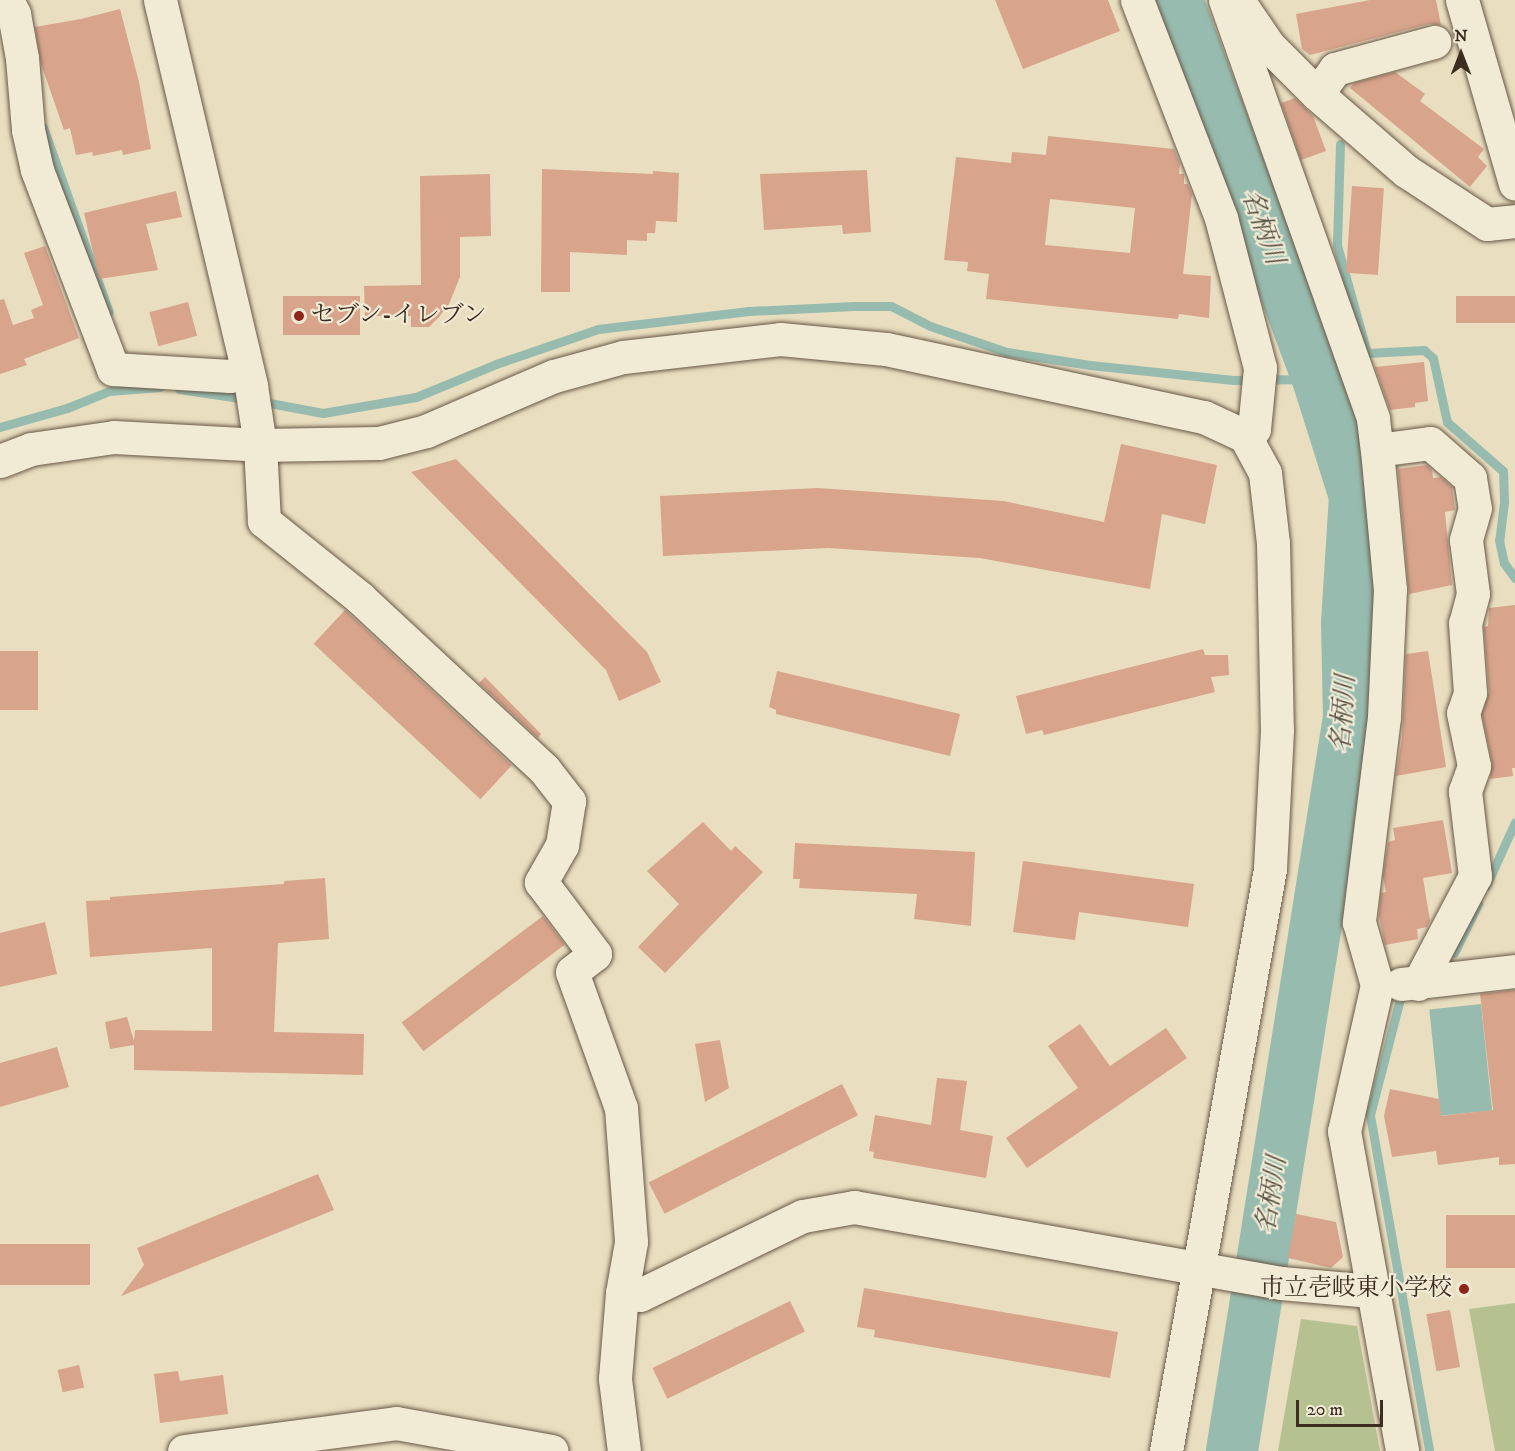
<!DOCTYPE html>
<html>
<head>
<meta charset="utf-8">
<style>
	body { margin:0 }
	#map { position:relative; width:1515px; height:1451px; overflow:hidden; background:#e9debf; font-family:"IM FELL DW Pica","Noto Serif JP",serif }
	div>[style] { position:absolute }
	[style*='--x'] { left:calc(var(--x)*1px); top:calc(var(--y)*1px); width:calc(var(--w)*1px); rotate:calc(var(--a)*1deg) }
	.green>* { inset:0; background:#b6c192 }
	.water>* { inset:0; background:#97bcaf; transform-origin:0 0 }
	.stream>* { height:9px; margin:-4.5px; padding:0 4.5px; transform-origin:4.5px; border-radius:4.5px; background:#97bcaf }
	.river>* { height:52px; margin:-26px; padding:0 26px; transform-origin:26px; border-radius:26px; background:#97bcaf }
	.building>* { inset:0; background:#d8a48b; transform-origin:0 0 }
	.roads { filter:drop-shadow(0 0 2px #685848) drop-shadow(0 0 2px #685848) }
	.minor>* { height:33px; margin:-16.5px; padding:0 16.5px; transform-origin:16.5px; border-radius:16.5px; background:#f1ead5 }
	.dots>* { width:16px; height:16px; translate:-50% -50%; box-sizing:border-box; border:3px solid #f1ead5; border-radius:50% }
	span { translate:-50% -50%; white-space:nowrap; text-align:center; line-height:1.15; -webkit-text-stroke:4.5px #f1ead5; paint-order:stroke }
	.poi-label { font-size:24px; color:#3d2c20 }
	.left { translate:0 -50%; text-align:left }
	.right { translate:-100% -50%; text-align:right }
	.water-label { font-size:26px; color:#545044; font-style:italic }
	.north { position:absolute; left:1431px; top:24px; width:60px; height:60px; -webkit-text-stroke:4px #f1ead5; paint-order:stroke; rotate:0deg; font-size:16px; font-weight:700; line-height:24px; text-align:center; color:#3d2c20 }
	.north::after { content:''; display:block; margin:auto; width:21px; height:27px; background:#3d2c20; clip-path:polygon(50% 0,100% 100%,50% 72%,0 100%) }
	.scale { position:absolute; left:1296px; top:1400px; width:87px; height:27px; box-sizing:border-box; border:3px solid #3d2c20; border-top:0; padding-left:8px; font-size:18px; line-height:21px; white-space:nowrap; color:#3d2c20; -webkit-text-stroke:4px #f1ead5; paint-order:stroke }
</style>
</head>
<body>
<div id="map">
	<div class="green">
		<div style="clip-path:polygon(1515px 1303px,1515px 1451px,1495px 1451px,1469px 1309px)"></div>
		<div style="clip-path:polygon(1301px 1319px,1357px 1326px,1380px 1451px,1278px 1451px)"></div>
	</div>
	<div class="water">
		<div style="left:1481px;top:1004px;width:107px;height:52px;rotate:84deg"></div>
	</div>
	<div class="stream">
		<div style="--x:43;--y:127;--w:196;--a:70.4"></div>
		<div style="--x:1340;--y:144;--w:101;--a:91.7"></div>
		<div style="--x:1337;--y:245;--w:112;--a:74.5"></div>
		<div style="--x:1367;--y:353;--w:57;--a:-3"></div>
		<div style="--x:1424;--y:350;--w:12;--a:42"></div>
		<div style="--x:1433;--y:358;--w:66;--a:77.7"></div>
		<div style="--x:1447;--y:422;--w:74;--a:41.2"></div>
		<div style="--x:1503;--y:471;--w:31;--a:88"></div>
		<div style="--x:1504;--y:502;--w:38;--a:97"></div>
		<div style="--x:1499;--y:540;--w:24;--a:78"></div>
		<div style="--x:1504;--y:563;--w:19;--a:54"></div>
		<div style="--x:179;--y:389;--w:68;--a:8.5"></div>
		<div style="--x:259;--y:401;--w:65;--a:10.6"></div>
		<div style="--x:323;--y:413;--w:94;--a:-9.8"></div>
		<div style="--x:416;--y:397;--w:87;--a:-22.4"></div>
		<div style="--x:496;--y:364;--w:108;--a:-18.9"></div>
		<div style="--x:598;--y:329;--w:152;--a:-6.8"></div>
		<div style="--x:749;--y:311;--w:105;--a:-2.7"></div>
		<div style="--x:854;--y:306;--w:37;--a:0"></div>
		<div style="--x:891;--y:306;--w:44;--a:27.1"></div>
		<div style="--x:930;--y:326;--w:81;--a:18.7"></div>
		<div style="--x:1007;--y:352;--w:84;--a:8.9"></div>
		<div style="--x:1090;--y:365;--w:144;--a:6"></div>
		<div style="--x:1233;--y:380;--w:85;--a:-0.7"></div>
		<div style="--x:0;--y:427;--w:70;--a:-15.8"></div>
		<div style="--x:67;--y:408;--w:45;--a:-22"></div>
		<div style="--x:109;--y:391;--w:51;--a:-4.5"></div>
		<div style="--x:1486;--y:886;--w:70;--a:-65.6"></div>
		<div style="--x:1454;--y:953;--w:55;--a:-63.9"></div>
		<div style="--x:1400;--y:999;--w:120;--a:104.5"></div>
		<div style="--x:1370;--y:1115;--w:341;--a:80"></div>
	</div>
	<div class="river">
		<div style="--x:1177;--y:0;--w:404;--a:69.6"></div>
		<div style="--x:1318;--y:379;--w:123;--a:72.5"></div>
		<div style="--x:1355;--y:496;--w:127;--a:93.6"></div>
		<div style="--x:1347;--y:623;--w:94;--a:88.8"></div>
		<div style="--x:1349;--y:717;--w:743;--a:99.06"></div>
	</div>
	<div class="building">
		<div style="clip-path:polygon(995px 0,1108px 0,1120px 31px,1023px 69px)"></div>
		<div style="clip-path:polygon(1370px 0,1436px 0,1441px 25px,1429px 24px,1310px 55px,1302px 49px,1296px 14px)"></div>
		<div style="clip-path:polygon(120px 9px,139px 82px,151px 149px,123px 155px,122px 150px,93px 156px,92px 152px,76px 155px,70px 128px,64px 130px,41px 64px,35px 27px,81px 19px)"></div>
		<div style="clip-path:polygon(1395px 72px,1425px 94px,1420px 101px,1484px 149px,1478px 157px,1487px 166px,1470px 187px,1350px 88px,1354px 83px)"></div>
		<div style="clip-path:polygon(1295px 98px,1313px 116px,1326px 151px,1301px 160px,1281px 103px)"></div>
		<div style="clip-path:polygon(evenodd,1048px 136px,1174px 149px,1180px 164px,1179px 174px,1184px 174px,1184px 184px,1188px 184px,1192px 194px,1183px 274px,1211px 276px,1209px 318px,1179px 314px,1178px 319px,986px 299px,989px 274px,967px 271px,968px 262px,944px 260px,956px 157px,1011px 163px,1012px 152px,1046px 155px,1048px 136px,1050px 199px,1135px 208px,1130px 253px,1045px 245px,1050px 199px)"></div>
		<div style="clip-path:polygon(542px 169px,653px 174px,653px 171px,679px 173px,677px 222px,656px 221px,655px 233px,647px 233px,647px 241px,627px 240px,627px 255px,570px 252px,570px 292px,541px 292px)"></div>
		<div style="clip-path:polygon(867px 170px,871px 232px,843px 234px,842px 225px,764px 230px,760px 174px)"></div>
		<div style="clip-path:polygon(490px 174px,491px 236px,460px 237px,460px 277px,449px 304px,439px 317px,429px 327px,411px 327px,411px 316px,365px 316px,364px 286px,421px 285px,420px 176px)"></div>
		<div style="left:1352px;top:186px;width:32px;height:87px;rotate:4deg"></div>
		<div style="clip-path:polygon(176px 191px,182px 217px,146px 224px,158px 270px,99px 279px,84px 213px)"></div>
		<div style="clip-path:polygon(45px 246px,79px 338px,24px 359px,27px 365px,0 374px,0 300px,4px 299px,13px 325px,34px 318px,31px 310px,43px 305px,24px 253px)"></div>
		<div style="left:360px;top:296px;width:39px;height:77px;rotate:90deg"></div>
		<div style="left:1515px;top:296px;width:27px;height:59px;rotate:90deg"></div>
		<div style="left:188px;top:302px;width:35px;height:40px;rotate:75deg"></div>
		<div style="clip-path:polygon(1424px 362px,1428px 401px,1415px 403px,1415px 407px,1390px 410px,1375px 367px)"></div>
		<div style="clip-path:polygon(1121px 444px,1217px 465px,1205px 524px,1162px 514px,1150px 589px,980px 558px,828px 548px,663px 556px,660px 496px,818px 488px,1003px 501px,1104px 522px)"></div>
		<div style="clip-path:polygon(456px 459px,647px 652px,661px 682px,619px 701px,606px 670px,411px 472px)"></div>
		<div style="clip-path:polygon(1427px 465px,1432px 470px,1433px 478px,1441px 477px,1452px 487px,1455px 510px,1445px 512px,1452px 585px,1409px 594px,1398px 469px)"></div>
		<div style="clip-path:polygon(1515px 605px,1515px 768px,1512px 768px,1513px 776px,1490px 779px,1492px 762px,1482px 714px,1489px 692px,1484px 627px,1488px 626px,1489px 608px)"></div>
		<div style="left:345px;top:610px;width:228px;height:46px;rotate:43deg"></div>
		<div style="clip-path:polygon(1203px 649px,1205px 655px,1228px 655px,1229px 675px,1211px 677px,1215px 692px,1044px 735px,1042px 730px,1026px 734px,1016px 696px)"></div>
		<div style="left:0;top:651px;width:38px;height:59px"></div>
		<div style="clip-path:polygon(1428px 651px,1446px 767px,1396px 776px,1402px 738px,1406px 654px)"></div>
		<div style="clip-path:polygon(777px 671px,960px 714px,950px 756px,776px 714px,776px 710px,769px 707px)"></div>
		<div style="clip-path:polygon(485px 677px,541px 734px,538px 738px,479px 683px)"></div>
		<div style="clip-path:polygon(1443px 820px,1452px 873px,1423px 878px,1430px 921px,1427px 927px,1417px 929px,1418px 939px,1385px 945px,1379px 916px,1381px 893px,1386px 892px,1383px 877px,1388px 842px,1395px 840px,1393px 828px)"></div>
		<div style="clip-path:polygon(703px 822px,731px 851px,735px 846px,763px 872px,665px 973px,638px 947px,679px 904px,647px 871px)"></div>
		<div style="clip-path:polygon(795px 843px,975px 852px,971px 926px,914px 919px,917px 894px,799px 888px,800px 879px,793px 879px)"></div>
		<div style="clip-path:polygon(1023px 861px,1194px 884px,1188px 927px,1079px 912px,1075px 940px,1013px 932px)"></div>
		<div style="clip-path:polygon(325px 878px,329px 939px,278px 943px,274px 1032px,364px 1034px,363px 1075px,134px 1070px,134px 1045px,110px 1049px,105px 1022px,127px 1017px,134px 1041px,135px 1030px,212px 1031px,212px 948px,90px 957px,86px 901px,110px 900px,110px 897px,284px 884px,284px 881px)"></div>
		<div style="left:543px;top:916px;width:36px;height:177px;rotate:53deg"></div>
		<div style="clip-path:polygon(45px 922px,57px 974px,0 987px,0 933px)"></div>
		<div style="clip-path:polygon(1515px 990px,1515px 1164px,1499px 1165px,1499px 1157px,1438px 1165px,1436px 1151px,1392px 1157px,1384px 1116px,1390px 1089px,1439px 1099px,1441px 1116px,1493px 1110px,1480px 994px)"></div>
		<div style="clip-path:polygon(1080px 1024px,1110px 1066px,1166px 1028px,1187px 1058px,1027px 1168px,1006px 1138px,1078px 1088px,1048px 1046px)"></div>
		<div style="clip-path:polygon(720px 1040px,729px 1088px,705px 1102px,695px 1044px)"></div>
		<div style="clip-path:polygon(57px 1047px,69px 1087px,0 1107px,0 1063px)"></div>
		<div style="clip-path:polygon(937px 1078px,967px 1081px,960px 1130px,993px 1136px,986px 1178px,873px 1158px,874px 1152px,869px 1151px,875px 1115px,931px 1125px)"></div>
		<div style="left:842px;top:1084px;width:35px;height:217px;rotate:63deg"></div>
		<div style="clip-path:polygon(318px 1174px,334px 1210px,121px 1296px,144px 1265px,137px 1248px)"></div>
		<div style="clip-path:polygon(1296px 1214px,1336px 1222px,1343px 1257px,1331px 1268px,1288px 1258px)"></div>
		<div style="left:1515px;top:1215px;width:53px;height:69px;rotate:90deg"></div>
		<div style="left:90px;top:1244px;width:41px;height:90px;rotate:90deg"></div>
		<div style="clip-path:polygon(864px 1288px,1118px 1332px,1110px 1378px,874px 1337px,875px 1330px,857px 1327px)"></div>
		<div style="left:790px;top:1301px;width:34px;height:153px;rotate:64deg"></div>
		<div style="left:1450px;top:1310px;width:58px;height:24px;rotate:80deg"></div>
		<div style="left:79px;top:1365px;width:23px;height:22px;rotate:77deg"></div>
		<div style="clip-path:polygon(178px 1371px,180px 1381px,223px 1375px,228px 1414px,160px 1423px,154px 1374px)"></div>
	</div>
	<div class="roads">
		<div class="minor">
			<div style="--x:7;--y:0;--w:16;--a:63"></div>
			<div style="--x:14;--y:14;--w:45;--a:79.7"></div>
			<div style="--x:22;--y:58;--w:72;--a:85.2"></div>
			<div style="--x:28;--y:130;--w:41;--a:77.3"></div>
			<div style="--x:37;--y:170;--w:213;--a:69.1"></div>
			<div style="--x:113;--y:369;--w:117;--a:3.4"></div>
			<div style="--x:230;--y:376;--w:18;--a:-22"></div>
			<div style="--x:160;--y:0;--w:397;--a:76.7"></div>
			<div style="--x:251;--y:386;--w:60;--a:81.3"></div>
			<div style="--x:260;--y:445;--w:76;--a:87"></div>
			<div style="--x:264;--y:521;--w:123;--a:38.7"></div>
			<div style="--x:360;--y:598;--w:251;--a:42.9"></div>
			<div style="--x:544;--y:769;--w:41;--a:52"></div>
			<div style="--x:569;--y:801;--w:45;--a:99"></div>
			<div style="--x:562;--y:845;--w:43;--a:119.6"></div>
			<div style="--x:541;--y:882;--w:90;--a:53.1"></div>
			<div style="--x:595;--y:954;--w:29;--a:142"></div>
			<div style="--x:572;--y:972;--w:145;--a:70.2"></div>
			<div style="--x:621;--y:1108;--w:134;--a:85.7"></div>
			<div style="--x:631;--y:1242;--w:52;--a:100"></div>
			<div style="--x:622;--y:1293;--w:86;--a:94.7"></div>
			<div style="--x:615;--y:1379;--w:73;--a:82.9"></div>
			<div style="--x:1137;--y:0;--w:234;--a:68.9"></div>
			<div style="--x:1221;--y:218;--w:155;--a:75.4"></div>
			<div style="--x:1260;--y:368;--w:61;--a:95.6"></div>
			<div style="--x:1254;--y:429;--w:11;--a:142"></div>
			<div style="--x:1225;--y:0;--w:444;--a:70.5"></div>
			<div style="--x:1373;--y:419;--w:31;--a:83"></div>
			<div style="--x:1377;--y:450;--w:140;--a:84.7"></div>
			<div style="--x:1390;--y:589;--w:128;--a:92.7"></div>
			<div style="--x:1384;--y:717;--w:207;--a:97"></div>
			<div style="--x:1359;--y:922;--w:66;--a:74.1"></div>
			<div style="--x:1377;--y:985;--w:150;--a:102.7"></div>
			<div style="--x:1344;--y:1131;--w:325;--a:79.7"></div>
			<div style="--x:1462;--y:0;--w:191;--a:73.9"></div>
			<div style="--x:1239;--y:2;--w:53;--a:55.7"></div>
			<div style="--x:1269;--y:46;--w:68;--a:45"></div>
			<div style="--x:1317;--y:94;--w:118;--a:40.9"></div>
			<div style="--x:1406;--y:171;--w:97;--a:33.2"></div>
			<div style="--x:1487;--y:224;--w:28;--a:-6"></div>
			<div style="--x:1317;--y:94;--w:31;--a:-54"></div>
			<div style="--x:1335;--y:69;--w:103;--a:-15.3"></div>
			<div style="--x:1377;--y:450;--w:53;--a:-7.5"></div>
			<div style="--x:1430;--y:443;--w:53;--a:41.2"></div>
			<div style="--x:1470;--y:478;--w:30;--a:81"></div>
			<div style="--x:1475;--y:508;--w:33;--a:106"></div>
			<div style="--x:1466;--y:540;--w:54;--a:82.6"></div>
			<div style="--x:1473;--y:594;--w:30;--a:105"></div>
			<div style="--x:1465;--y:623;--w:70;--a:85.9"></div>
			<div style="--x:1470;--y:693;--w:21;--a:109"></div>
			<div style="--x:1463;--y:713;--w:54;--a:78.3"></div>
			<div style="--x:1474;--y:766;--w:27;--a:110"></div>
			<div style="--x:1465;--y:791;--w:86;--a:83.3"></div>
			<div style="--x:1475;--y:876;--w:122;--a:117.8"></div>
			<div style="--x:0;--y:461;--w:33;--a:-21"></div>
			<div style="--x:31;--y:449;--w:84;--a:-8.2"></div>
			<div style="--x:114;--y:437;--w:146;--a:3.1"></div>
			<div style="--x:260;--y:445;--w:119;--a:-1"></div>
			<div style="--x:379;--y:443;--w:49;--a:-14.3"></div>
			<div style="--x:426;--y:431;--w:139;--a:-23.3"></div>
			<div style="--x:554;--y:376;--w:72;--a:-15.4"></div>
			<div style="--x:623;--y:357;--w:158;--a:-6.5"></div>
			<div style="--x:780;--y:339;--w:106;--a:5.4"></div>
			<div style="--x:886;--y:349;--w:325;--a:12.1"></div>
			<div style="--x:1204;--y:417;--w:45;--a:24.9"></div>
			<div style="--x:1245;--y:436;--w:42;--a:61.6"></div>
			<div style="--x:1265;--y:473;--w:70;--a:83.5"></div>
			<div style="--x:1273;--y:543;--w:187;--a:88.8"></div>
			<div style="--x:1277;--y:730;--w:139;--a:92.9"></div>
			<div style="--x:1270;--y:869;--w:591;--a:100.13"></div>
			<div style="--x:1401;--y:984;--w:115;--a:-6.5"></div>
			<div style="--x:622;--y:1293;--w:18;--a:6"></div>
			<div style="--x:640;--y:1295;--w:181;--a:-25.9"></div>
			<div style="--x:803;--y:1216;--w:52;--a:-10"></div>
			<div style="--x:854;--y:1207;--w:434;--a:10.1"></div>
			<div style="--x:1281;--y:1283;--w:90;--a:5.1"></div>
			<div style="--x:184;--y:1451;--w:214;--a:-7.5"></div>
			<div style="--x:396;--y:1423;--w:158;--a:10.2"></div>
		</div>
	</div>
	<div class="dots">
		<div style="left:299px;top:316px;background:#8f2418"></div>
		<div style="left:1464px;top:1289px;background:#8f2418"></div>
	</div>
	<div class="poi-label">
		<span class="left" style="left:311px;top:316px">セブン-イレブン</span>
		<span class="right" style="left:1452px;top:1289px">市立壱岐東小学校</span>
	</div>
	<div class="water-label">
		<span style="left:1262px;top:227px;rotate:70deg">名柄川</span>
		<span style="left:1344px;top:714px;rotate:-86deg">名柄川</span>
		<span style="left:1272px;top:1195px;rotate:-81deg">名柄川</span>
	</div>
	<div class="north">N</div>
	<div class="scale">20 m</div>
</div>
</body>
</html>
